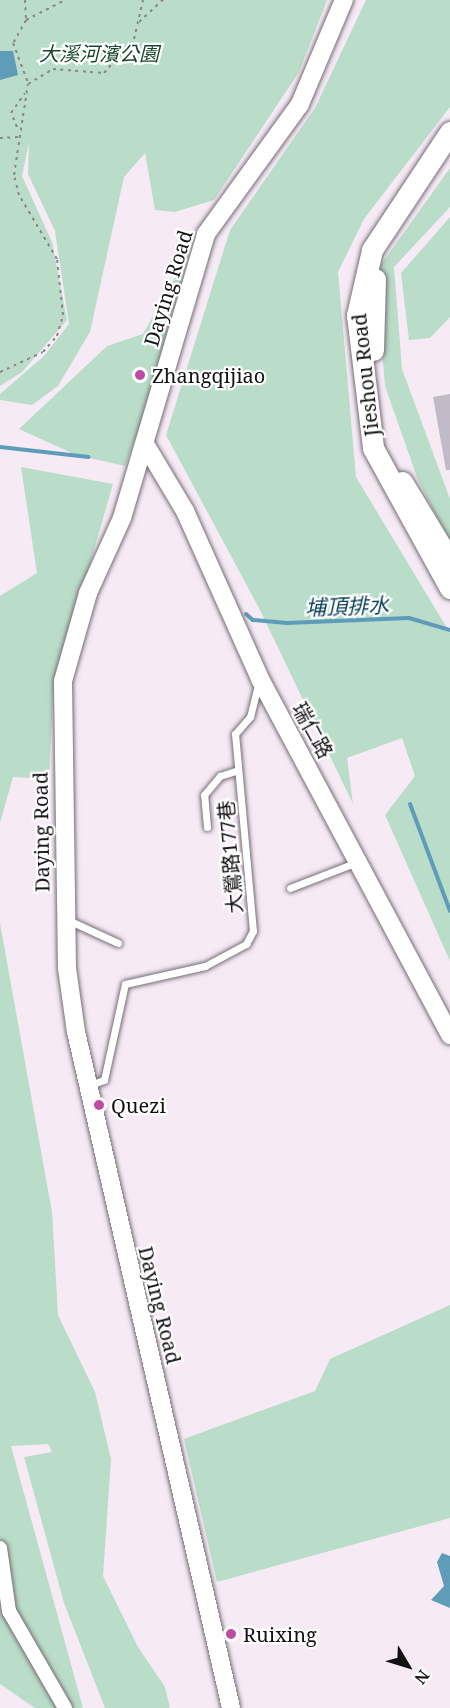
<!DOCTYPE html>
<html>
<head>
<meta charset="utf-8">
<style>
	body { margin:0 }
	#map { position:relative; width:450px; height:1708px; overflow:hidden; background:#f6ebf5; font-family:"Noto Serif","Noto Sans TC",serif }
	div>[style] { position:absolute }
	[style*='--x'] { left:calc(var(--x)*1px); top:calc(var(--y)*1px); width:calc(var(--w)*1px); rotate:calc(var(--a)*1deg) }
	.green>* { inset:0; background:#b9ddc8 }
	.water>* { inset:0; background:#5e9cba }
	.stream>* { height:4px; margin:-2px; padding:0 2px; transform-origin:2px; border-radius:2px; background:#5e9cba }
	.building>* { inset:0; background:#c2bac6 }
	.path>* { height:2px; margin-top:-1px; transform-origin:0; background:repeating-linear-gradient(90deg,#8b848a 0 3px,transparent 0 7.5px) }
	.roads { filter:drop-shadow(0 0 2px #776d76) drop-shadow(0 0 2px #776d76) }
	.lane>* { height:7px; margin:-3.5px; padding:0 3.5px; transform-origin:3.5px; border-radius:3.5px; background:#fff }
	.street>* { height:14px; margin:-7px; padding:0 7px; transform-origin:7px; border-radius:7px; background:#fff }
	.secondary>* { height:18px; margin:-9px; padding:0 9px; transform-origin:9px; border-radius:9px; background:#fff }
	.primary>* { height:21px; margin:-10.5px; padding:0 10.5px; transform-origin:10.5px; border-radius:10.5px; background:#fff }
	.dots>* { width:16px; height:16px; translate:-50% -50%; box-sizing:border-box; border:3px solid #fff; border-radius:50% }
	span { translate:-50% -50%; white-space:nowrap; text-align:center; line-height:1.15; -webkit-text-stroke:4.5px #fff; paint-order:stroke }
	.park-label { font-size:20px; color:#164630; font-style:italic }
	.street-label { font-size:20px; color:#141114 }
	.poi-label { font-size:20px; color:#141114 }
	.left { translate:0 -50%; text-align:left }
	.water-label { font-size:21px; color:#0b4156; font-style:italic }
	.north { position:absolute; left:378px; top:1636px; width:60px; height:60px; -webkit-text-stroke:4px #fff; paint-order:stroke; rotate:128deg; font-size:16px; font-weight:700; line-height:24px; text-align:center; color:#141114 }
	.north::after { content:''; display:block; margin:auto; width:21px; height:27px; background:#141114; clip-path:polygon(50% 0,100% 100%,50% 72%,0 100%) }
</style>
</head>
<body>
<div id="map">
	<div class="green">
		<div style="clip-path:polygon(0 0,327px 0,299px 72px,214px 200px,175px 212px,155px 210px,145px 153px,124px 177px,90px 332px,58px 386px,32px 405px,0 400px,0 394px,44px 356px,69px 324px,55px 231px,28px 174px,29px 142px,22px 176px,52px 242px,67px 320px,22px 372px,0 386px)"></div>
		<div style="clip-path:polygon(366px 0,450px 0,450px 107px,364px 219px,338px 272px,356px 477px,450px 633px,450px 961px,385px 815px,415px 776px,402px 738px,347px 758px,353px 804px,259px 608px,166px 435px,230px 230px,315px 108px)"></div>
		<div style="clip-path:polygon(450px 168px,450px 207px,394px 267px,402px 369px,450px 499px,450px 543px,418px 480px,385px 386px,377px 285px,380px 266px)"></div>
		<div style="clip-path:polygon(450px 217px,450px 317px,430px 338px,409px 340px,401px 273px)"></div>
		<div style="clip-path:polygon(190px 251px,146px 410px,125px 466px,76px 455px,19px 429px,107px 346px,143px 334px)"></div>
		<div style="clip-path:polygon(21px 467px,113px 484px,53px 692px,49px 779px,13px 777px,0 823px,0 596px,37px 573px)"></div>
		<div style="clip-path:polygon(0 923px,52px 1212px,58px 1315px,95px 1392px,111px 1459px,103px 1576px,138px 1647px,165px 1687px,170px 1708px,105px 1708px,64px 1603px,24px 1457px,52px 1452px,48px 1444px,11px 1446px,83px 1708px,35px 1708px,0 1684px)"></div>
		<div style="clip-path:polygon(450px 1305px,450px 1518px,217px 1582px,184px 1439px,315px 1391px,330px 1359px)"></div>
	</div>
	<div class="water">
		<div style="clip-path:polygon(0 51px,13px 51px,18px 75px,0 80px)"></div>
		<div style="clip-path:polygon(442px 1553px,450px 1556px,450px 1608px,431px 1600px,444px 1586px,437px 1562px)"></div>
	</div>
	<div class="stream">
		<div style="--x:0;--y:447;--w:89;--a:6.5"></div>
		<div style="--x:246;--y:614;--w:9;--a:41"></div>
		<div style="--x:253;--y:620;--w:34;--a:5"></div>
		<div style="--x:287;--y:623;--w:122;--a:-2.3"></div>
		<div style="--x:409;--y:618;--w:43;--a:16.3"></div>
		<div style="--x:410;--y:804;--w:114;--a:69.5"></div>
	</div>
	<div class="building">
		<div style="clip-path:polygon(450px 394px,450px 470px,446px 470px,433px 397px)"></div>
	</div>
	<div class="path">
		<div style="--x:25;--y:0;--w:20;--a:87"></div>
		<div style="--x:26;--y:20;--w:26;--a:119"></div>
		<div style="--x:13;--y:43;--w:43;--a:69.4"></div>
		<div style="--x:26;--y:20;--w:44;--a:-27.1"></div>
		<div style="--x:139;--y:22;--w:33;--a:-43"></div>
		<div style="--x:17;--y:127;--w:15;--a:-113"></div>
		<div style="--x:11;--y:113;--w:24;--a:-55"></div>
		<div style="--x:0;--y:138;--w:18;--a:-3"></div>
		<div style="--x:0;--y:372;--w:47;--a:-24.9"></div>
		<div style="--x:43;--y:352;--w:21;--a:-49"></div>
		<div style="--x:57;--y:336;--w:22;--a:-74"></div>
		<div style="--x:63;--y:315;--w:56;--a:-96.1"></div>
		<div style="--x:57;--y:259;--w:74;--a:-120.7"></div>
		<div style="--x:19;--y:195;--w:21;--a:-104"></div>
		<div style="--x:14;--y:175;--w:92;--a:-81.3"></div>
		<div style="--x:28;--y:84;--w:29;--a:-31"></div>
		<div style="--x:53;--y:69;--w:51;--a:4.5"></div>
		<div style="--x:104;--y:73;--w:45;--a:-48.6"></div>
		<div style="--x:134;--y:39;--w:40;--a:-77"></div>
	</div>
	<div class="roads">
		<div class="lane">
			<div style="--x:207;--y:827;--w:32;--a:-95"></div>
			<div style="--x:204;--y:795;--w:25;--a:-50"></div>
			<div style="--x:220;--y:776;--w:19;--a:-18"></div>
			<div style="--x:290;--y:888;--w:72;--a:-21.2"></div>
			<div style="--x:68;--y:920;--w:55;--a:24.7"></div>
			<div style="--x:90;--y:1085;--w:15;--a:-20"></div>
			<div style="--x:104;--y:1080;--w:98;--a:-77.7"></div>
			<div style="--x:125;--y:984;--w:82;--a:-12.7"></div>
			<div style="--x:205;--y:966;--w:47;--a:-28.2"></div>
			<div style="--x:246;--y:944;--w:15;--a:-62"></div>
			<div style="--x:253;--y:931;--w:198;--a:-95.2"></div>
			<div style="--x:235;--y:734;--w:23;--a:-49"></div>
			<div style="--x:250;--y:717;--w:33;--a:-76"></div>
		</div>
		<div class="street">
			<div style="--x:0;--y:1548;--w:64;--a:81.9"></div>
			<div style="--x:9;--y:1611;--w:112;--a:60"></div>
		</div>
		<div class="secondary">
			<div style="--x:145;--y:444;--w:78;--a:59.2"></div>
			<div style="--x:185;--y:511;--w:184;--a:65.9"></div>
			<div style="--x:260;--y:679;--w:404;--a:61.9"></div>
			<div style="--x:231;--y:1708;--w:694;--a:-102.91"></div>
			<div style="--x:76;--y:1032;--w:65;--a:-98"></div>
			<div style="--x:67;--y:968;--w:287;--a:-90.8"></div>
			<div style="--x:63;--y:681;--w:91;--a:-74.1"></div>
			<div style="--x:88;--y:593;--w:82;--a:-65.6"></div>
			<div style="--x:122;--y:518;--w:296;--a:-73.5"></div>
			<div style="--x:206;--y:234;--w:160;--a:-54.1"></div>
			<div style="--x:300;--y:104;--w:113;--a:-67.1"></div>
		</div>
		<div class="primary">
			<div style="--x:450;--y:132;--w:141;--a:123.5"></div>
			<div style="--x:372;--y:250;--w:67;--a:103"></div>
			<div style="--x:357;--y:315;--w:134;--a:83.1"></div>
			<div style="--x:373;--y:448;--w:160;--a:61.2"></div>
			<div style="--x:373;--y:350;--w:71;--a:-88.4"></div>
			<div style="--x:402;--y:482;--w:92;--a:58.7"></div>
		</div>
	</div>
	<div class="dots">
		<div style="left:140px;top:375px;background:#bf4ba5"></div>
		<div style="left:99px;top:1105px;background:#bf4ba5"></div>
		<div style="left:231px;top:1634px;background:#bf4ba5"></div>
	</div>
	<div class="park-label">
		<span style="left:99px;top:53px">大溪河濱公園</span>
	</div>
	<div class="street-label">
		<span style="left:168px;top:288px;rotate:-73deg">Daying Road</span>
		<span style="left:365px;top:375px;rotate:-96deg">Jieshou Road</span>
		<span style="left:313px;top:730px;rotate:61deg">瑞仁路</span>
		<span style="left:41px;top:832px;rotate:-91deg">Daying Road</span>
		<span style="left:230px;top:857px;rotate:-95deg">大鶯路177巷</span>
		<span style="left:160px;top:1305px;rotate:76deg">Daying Road</span>
	</div>
	<div class="poi-label">
		<span class="left" style="left:152px;top:375px">Zhangqijiao</span>
		<span class="left" style="left:111px;top:1105px">Quezi</span>
		<span class="left" style="left:243px;top:1634px">Ruixing</span>
	</div>
	<div class="water-label">
		<span style="left:347px;top:606px;rotate:-2deg">埔頂排水</span>
	</div>
	<div class="north">N</div>
</div>
</body>
</html>
